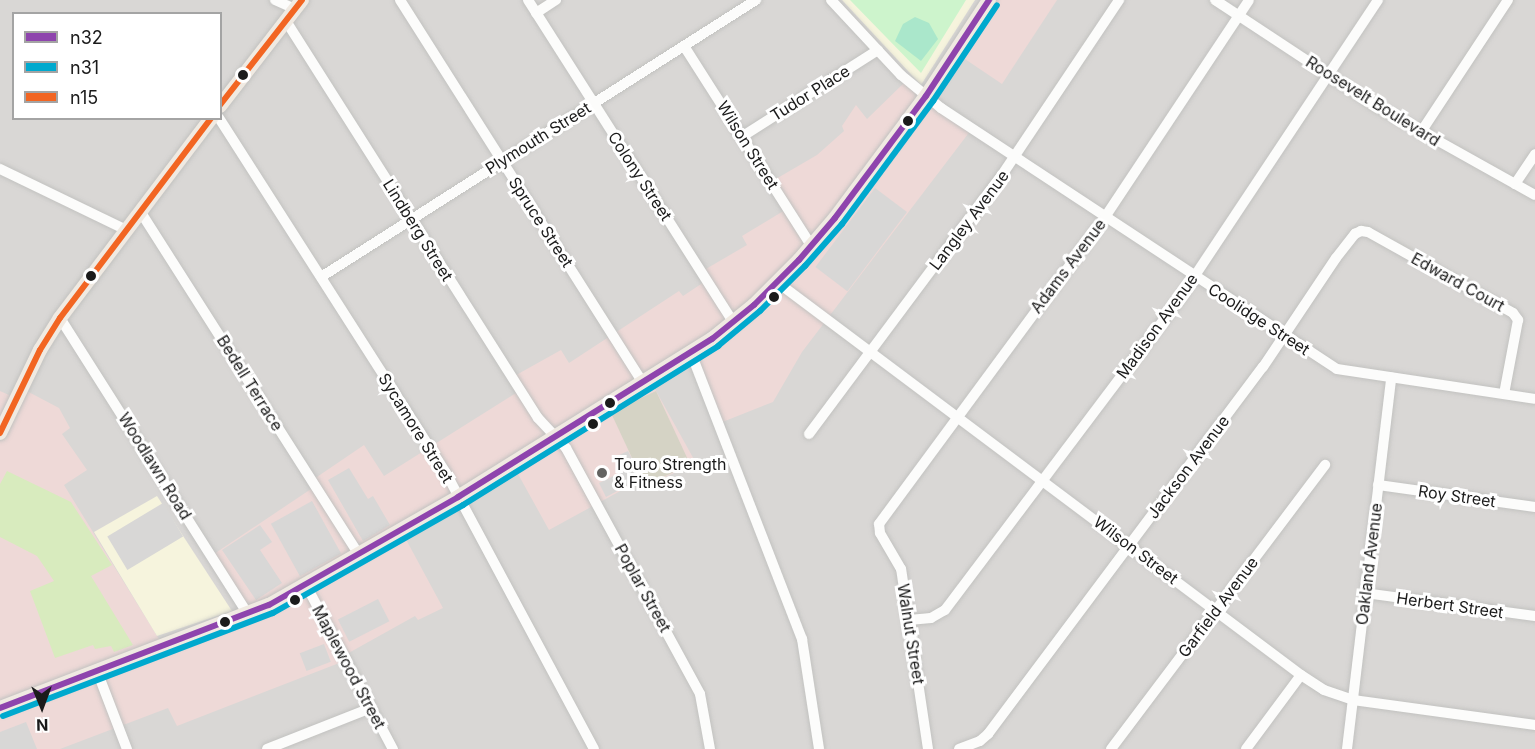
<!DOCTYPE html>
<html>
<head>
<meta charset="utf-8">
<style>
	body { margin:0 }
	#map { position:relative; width:1535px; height:749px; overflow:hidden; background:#eae8e4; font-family:Inter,sans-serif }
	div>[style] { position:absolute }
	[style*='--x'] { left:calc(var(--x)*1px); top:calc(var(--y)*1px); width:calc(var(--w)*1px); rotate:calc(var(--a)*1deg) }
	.residential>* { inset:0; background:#d9d7d5 }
	.commercial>* { inset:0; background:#eed9d7 }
	.education>* { inset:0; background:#f6f4dd }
	.construction>* { inset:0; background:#d5d3c5; transform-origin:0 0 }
	.grass>* { inset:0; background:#d8ebbe }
	.park>* { inset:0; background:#cdf4cc }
	.pitch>* { inset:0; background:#aae7cb }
	.parking>* { inset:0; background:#d8d7d6; transform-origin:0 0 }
	.roads { filter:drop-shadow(0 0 2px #c2c2c0) drop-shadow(0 0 2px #c2c2c0) }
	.minor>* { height:10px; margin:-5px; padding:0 5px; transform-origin:5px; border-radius:5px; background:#fcfcfb }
	.major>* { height:14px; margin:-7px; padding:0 7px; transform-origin:7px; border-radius:7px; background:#f0eae2 }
	.bus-1>* { height:6px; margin:-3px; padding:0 3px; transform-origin:3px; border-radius:3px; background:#8e44ad }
	.bus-2>* { height:6px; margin:-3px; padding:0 3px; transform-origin:3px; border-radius:3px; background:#00a9ce }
	.bus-3>* { height:6px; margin:-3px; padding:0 3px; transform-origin:3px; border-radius:3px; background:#f26522 }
	.dots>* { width:16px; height:16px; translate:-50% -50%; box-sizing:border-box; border:3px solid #fff; border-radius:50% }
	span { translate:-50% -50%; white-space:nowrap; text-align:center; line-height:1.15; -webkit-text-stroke:6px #fff; paint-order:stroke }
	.street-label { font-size:16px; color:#1b1b1b }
	.poi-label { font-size:16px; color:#1b1b1b }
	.left { translate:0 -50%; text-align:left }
	.legend { position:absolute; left:12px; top:12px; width:210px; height:108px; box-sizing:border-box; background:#fff; border:2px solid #a4a4a4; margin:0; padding:8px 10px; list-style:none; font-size:18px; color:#1b1b1b }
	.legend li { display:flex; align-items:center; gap:12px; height:30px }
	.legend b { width:30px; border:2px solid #a4a4a4 }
	.north { position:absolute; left:12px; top:677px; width:60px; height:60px; -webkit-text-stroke:4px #fff; paint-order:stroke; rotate:179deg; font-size:16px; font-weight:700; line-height:24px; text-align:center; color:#1b1b1b }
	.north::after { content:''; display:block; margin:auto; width:21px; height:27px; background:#1b1b1b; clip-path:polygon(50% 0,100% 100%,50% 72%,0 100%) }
</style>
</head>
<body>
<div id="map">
	<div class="residential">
		<div style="clip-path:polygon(evenodd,0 0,1535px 0,1535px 749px,0 749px,0 0,14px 14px,220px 14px,220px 118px,14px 118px,14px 14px)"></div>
	</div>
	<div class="commercial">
		<div style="clip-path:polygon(992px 0,1057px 0,1002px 84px,956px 53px)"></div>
		<div style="clip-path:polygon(906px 81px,971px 130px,802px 352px,773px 402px,720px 423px,693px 353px,650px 380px,696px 463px,648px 485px,644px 478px,549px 530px,513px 465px,402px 532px,443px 608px,418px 620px,415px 616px,345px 655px,347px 660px,177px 726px,168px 708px,60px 749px,0 749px,0 391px,18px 399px,23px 389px,59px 408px,70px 428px,62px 434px,87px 470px,64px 485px,162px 644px,247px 616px,211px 556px,314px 487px,311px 481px,364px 445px,384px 476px,516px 393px,509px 379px,561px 350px,569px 363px,679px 291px,683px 296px,704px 282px,699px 273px,747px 245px,742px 236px,785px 210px,769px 183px,817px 155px,844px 131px,842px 126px,856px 105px,867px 119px)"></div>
	</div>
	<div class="education">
		<div style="clip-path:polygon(842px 0,975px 0,921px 85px)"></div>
		<div style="clip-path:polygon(157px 496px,232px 611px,157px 636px,94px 532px)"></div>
	</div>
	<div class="construction">
		<div style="left:656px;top:391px;width:81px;height:50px;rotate:65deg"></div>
	</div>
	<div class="grass">
		<div style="clip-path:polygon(7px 471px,71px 502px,112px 565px,91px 576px,133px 645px,114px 652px,111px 646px,95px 649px,93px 645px,55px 658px,30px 591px,54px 581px,37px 556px,0 537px,0 484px)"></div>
	</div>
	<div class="park">
		<div style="clip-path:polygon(850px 0,966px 0,921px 73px)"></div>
	</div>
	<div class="pitch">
		<div style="clip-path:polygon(915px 17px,929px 23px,938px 39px,921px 61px,895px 41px,903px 24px)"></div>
	</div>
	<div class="parking">
		<div style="left:875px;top:188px;width:40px;height:99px;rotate:37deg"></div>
		<div style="clip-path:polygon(628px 451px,642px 478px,606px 497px,599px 483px,624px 471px,617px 456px)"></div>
		<div style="clip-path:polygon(349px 468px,368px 499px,373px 496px,390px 525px,363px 541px,328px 480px)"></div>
		<div style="left:312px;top:501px;width:60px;height:47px;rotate:61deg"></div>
		<div style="left:163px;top:503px;width:39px;height:65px;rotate:59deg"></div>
		<div style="clip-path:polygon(260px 525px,272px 542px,260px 550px,282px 583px,256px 600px,222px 550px)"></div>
		<div style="left:378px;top:599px;width:25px;height:45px;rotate:63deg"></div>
		<div style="left:324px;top:644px;width:19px;height:26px;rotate:69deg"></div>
		<div style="clip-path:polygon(26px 722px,37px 749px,0 749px,0 732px)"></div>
	</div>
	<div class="roads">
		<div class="minor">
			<div style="--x:275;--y:0;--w:22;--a:24"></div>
			<div style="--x:400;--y:0;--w:454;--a:57.6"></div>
			<div style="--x:528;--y:0;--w:382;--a:57.5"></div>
			<div style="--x:831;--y:0;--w:103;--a:47"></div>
			<div style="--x:901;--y:75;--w:52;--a:39.5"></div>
			<div style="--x:941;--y:108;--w:474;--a:33.4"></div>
			<div style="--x:1337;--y:369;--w:200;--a:8.6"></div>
			<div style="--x:1215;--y:0;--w:191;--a:33.4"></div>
			<div style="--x:1374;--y:105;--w:184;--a:29.2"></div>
			<div style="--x:536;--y:13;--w:24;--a:-33"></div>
			<div style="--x:286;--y:21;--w:470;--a:57.6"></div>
			<div style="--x:538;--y:418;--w:41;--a:47"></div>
			<div style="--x:566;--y:448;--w:280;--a:61.4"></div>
			<div style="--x:700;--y:694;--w:56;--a:79.7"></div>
			<div style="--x:684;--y:46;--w:236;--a:57.5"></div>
			<div style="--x:219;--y:118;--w:421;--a:57.4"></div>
			<div style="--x:446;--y:473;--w:313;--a:61.8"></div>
			<div style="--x:1421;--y:132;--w:158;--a:-56.6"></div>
			<div style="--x:743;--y:136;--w:160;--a:-32.5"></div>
			<div style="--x:0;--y:169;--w:140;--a:25.8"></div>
			<div style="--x:1515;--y:184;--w:36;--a:-56"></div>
			<div style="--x:140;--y:211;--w:408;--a:57.5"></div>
			<div style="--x:321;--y:277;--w:516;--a:-32.49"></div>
			<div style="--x:777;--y:282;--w:655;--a:36.87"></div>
			<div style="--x:1301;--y:675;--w:27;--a:33"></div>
			<div style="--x:1324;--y:690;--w:31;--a:19"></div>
			<div style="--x:1353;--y:700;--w:184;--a:7.8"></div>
			<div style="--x:60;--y:318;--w:351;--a:57.6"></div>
			<div style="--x:691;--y:353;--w:307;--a:68.8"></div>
			<div style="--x:802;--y:639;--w:111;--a:81.2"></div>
			<div style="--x:809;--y:434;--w:323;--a:-53.3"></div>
			<div style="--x:1002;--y:175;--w:211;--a:-56.2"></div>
			<div style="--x:1378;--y:485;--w:159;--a:8"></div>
			<div style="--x:306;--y:585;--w:186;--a:62.1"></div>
			<div style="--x:1365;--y:593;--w:172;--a:7.7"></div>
			<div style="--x:909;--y:620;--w:22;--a:-5"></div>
			<div style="--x:931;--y:618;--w:16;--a:-30"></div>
			<div style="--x:945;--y:610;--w:391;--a:-53"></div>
			<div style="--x:1180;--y:298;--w:358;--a:-56.4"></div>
			<div style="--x:97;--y:671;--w:84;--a:69"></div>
			<div style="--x:267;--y:749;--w:112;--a:-21.5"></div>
			<div style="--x:928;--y:749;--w:182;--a:-98.5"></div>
			<div style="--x:901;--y:569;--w:42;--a:-120.3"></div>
			<div style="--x:880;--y:533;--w:9;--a:-96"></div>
			<div style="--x:879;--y:524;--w:381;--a:-53.6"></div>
			<div style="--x:1105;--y:217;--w:260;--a:-56.4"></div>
			<div style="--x:959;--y:749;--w:22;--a:-21"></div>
			<div style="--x:980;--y:741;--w:11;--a:-41"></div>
			<div style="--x:988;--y:734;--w:459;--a:-53.2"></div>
			<div style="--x:1263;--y:367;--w:131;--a:-56.2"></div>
			<div style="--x:1336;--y:258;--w:31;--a:-52"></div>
			<div style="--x:1355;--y:234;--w:7;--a:-27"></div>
			<div style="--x:1361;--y:231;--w:7;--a:8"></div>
			<div style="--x:1368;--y:232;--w:166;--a:29.2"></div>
			<div style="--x:1513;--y:313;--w:9;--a:54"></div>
			<div style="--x:1518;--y:320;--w:75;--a:100.7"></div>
			<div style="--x:1111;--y:749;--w:356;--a:-53"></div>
			<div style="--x:1246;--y:749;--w:92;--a:-53.4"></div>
			<div style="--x:1347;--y:749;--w:374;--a:-83.2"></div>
		</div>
		<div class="major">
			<div style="--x:220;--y:106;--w:134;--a:-52.3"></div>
			<div style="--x:0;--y:433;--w:92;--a:-64.3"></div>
			<div style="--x:40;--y:350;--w:38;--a:-58"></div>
			<div style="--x:60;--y:318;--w:251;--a:-52.9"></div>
			<div style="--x:0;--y:708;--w:288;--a:-21"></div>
			<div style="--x:269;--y:605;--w:218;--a:-29.7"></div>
			<div style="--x:458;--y:497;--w:299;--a:-31.9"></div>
			<div style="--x:712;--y:339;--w:54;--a:-39"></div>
			<div style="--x:754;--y:305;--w:64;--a:-45"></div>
			<div style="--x:799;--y:260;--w:55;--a:-49.4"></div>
			<div style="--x:835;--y:218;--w:152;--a:-53.3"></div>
			<div style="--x:926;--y:96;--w:115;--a:-56.7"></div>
		</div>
	</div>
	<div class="bus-1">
		<div style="--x:0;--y:708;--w:288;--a:-21"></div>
		<div style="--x:269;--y:605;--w:218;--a:-29.7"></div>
		<div style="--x:458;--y:497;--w:299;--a:-31.9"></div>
		<div style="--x:712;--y:339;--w:54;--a:-39"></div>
		<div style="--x:754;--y:305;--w:64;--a:-45"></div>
		<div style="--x:799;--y:260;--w:55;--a:-49.4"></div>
		<div style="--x:835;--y:218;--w:152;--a:-53.3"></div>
		<div style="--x:926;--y:96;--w:115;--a:-56.7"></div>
	</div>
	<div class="bus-2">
		<div style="--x:3;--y:716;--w:289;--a:-20.9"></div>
		<div style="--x:273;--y:613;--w:219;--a:-29.6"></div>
		<div style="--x:463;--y:505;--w:301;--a:-31.9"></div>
		<div style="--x:718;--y:346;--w:55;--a:-39.8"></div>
		<div style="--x:760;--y:311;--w:64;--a:-45"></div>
		<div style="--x:805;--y:266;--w:56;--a:-48.6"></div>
		<div style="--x:842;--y:224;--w:153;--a:-53.5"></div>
		<div style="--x:933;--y:101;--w:115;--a:-56.3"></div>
	</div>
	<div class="bus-3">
		<div style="--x:220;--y:105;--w:133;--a:-52"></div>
		<div style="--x:0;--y:433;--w:92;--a:-64.3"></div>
		<div style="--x:40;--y:350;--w:38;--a:-58"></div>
		<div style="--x:60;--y:318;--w:251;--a:-52.9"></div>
	</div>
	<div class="dots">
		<div style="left:243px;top:75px;background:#1b1b1b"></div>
		<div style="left:908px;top:121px;background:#1b1b1b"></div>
		<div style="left:91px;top:276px;background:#1b1b1b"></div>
		<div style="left:774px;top:297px;background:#1b1b1b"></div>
		<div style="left:610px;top:403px;background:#1b1b1b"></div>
		<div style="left:593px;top:424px;background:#1b1b1b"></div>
		<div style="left:602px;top:473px;background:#636361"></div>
		<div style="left:295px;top:600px;background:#1b1b1b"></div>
		<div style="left:225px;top:622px;background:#1b1b1b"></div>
	</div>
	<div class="street-label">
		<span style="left:810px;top:93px;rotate:-32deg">Tudor Place</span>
		<span style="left:1373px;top:101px;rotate:32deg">Roosevelt Boulevard</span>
		<span style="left:538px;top:138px;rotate:-32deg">Plymouth Street</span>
		<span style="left:748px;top:145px;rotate:58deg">Wilson Street</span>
		<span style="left:640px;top:176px;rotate:57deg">Colony Street</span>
		<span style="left:969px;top:220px;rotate:-53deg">Langley Avenue</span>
		<span style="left:541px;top:222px;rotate:57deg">Spruce Street</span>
		<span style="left:418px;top:230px;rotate:58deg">Lindberg Street</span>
		<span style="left:1068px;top:266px;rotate:-53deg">Adams Avenue</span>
		<span style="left:1458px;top:282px;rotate:29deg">Edward Court</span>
		<span style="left:1259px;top:319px;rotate:33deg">Coolidge Street</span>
		<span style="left:1157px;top:326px;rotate:-54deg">Madison Avenue</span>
		<span style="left:250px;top:383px;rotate:58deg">Bedell Terrace</span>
		<span style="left:416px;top:428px;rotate:58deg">Sycamore Street</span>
		<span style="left:155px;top:466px;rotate:58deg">Woodlawn Road</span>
		<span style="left:1188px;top:467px;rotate:-53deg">Jackson Avenue</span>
		<span style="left:1457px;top:496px;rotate:8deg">Roy Street</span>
		<span style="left:1136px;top:550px;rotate:37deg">Wilson Street</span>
		<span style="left:1369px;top:564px;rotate:-83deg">Oakland Avenue</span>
		<span style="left:643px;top:588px;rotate:61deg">Poplar Street</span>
		<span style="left:1450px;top:605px;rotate:8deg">Herbert Street</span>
		<span style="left:1218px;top:607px;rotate:-53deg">Garfield Avenue</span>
		<span style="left:911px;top:634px;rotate:81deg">Walnut Street</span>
		<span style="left:349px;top:667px;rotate:62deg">Maplewood Street</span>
	</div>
	<div class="poi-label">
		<span class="left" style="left:614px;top:473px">Touro Strength<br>&amp; Fitness</span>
	</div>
	<ul class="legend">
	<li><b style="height:8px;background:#8e44ad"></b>n32</li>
	<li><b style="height:8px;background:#00a9ce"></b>n31</li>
	<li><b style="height:8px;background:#f26522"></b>n15</li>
	</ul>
	<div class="north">N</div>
</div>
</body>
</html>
